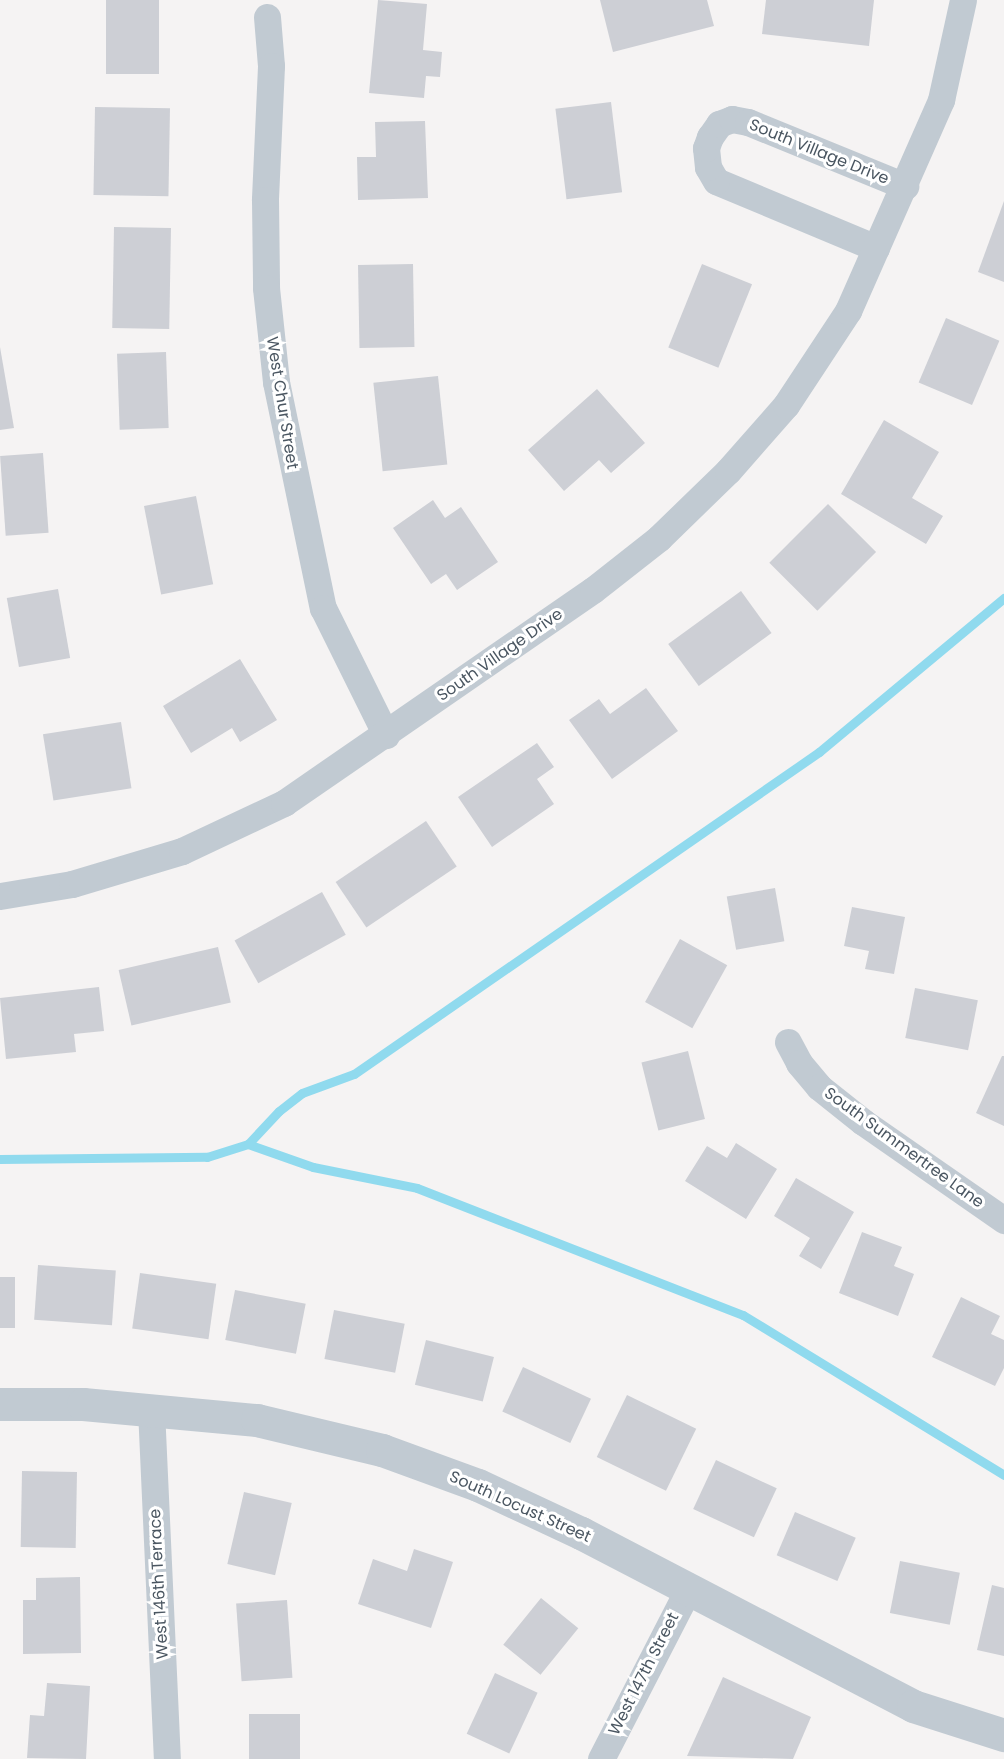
<!DOCTYPE html>
<html>
<head>
<meta charset="utf-8">
<style>
	body { margin:0 }
	#map { position:relative; width:1004px; height:1759px; overflow:hidden; background:#f5f3f3; font-family:Poppins,sans-serif }
	div>[style] { position:absolute }
	[style*='--x'] { left:calc(var(--x)*1px); top:calc(var(--y)*1px); width:calc(var(--w)*1px); rotate:calc(var(--a)*1deg) }
	.stream>* { height:9px; margin:-4.5px; padding:0 4.5px; transform-origin:4.5px; border-radius:4.5px; background:#90daee }
	.building>* { inset:0; background:#cdcfd5; transform-origin:0 0 }
	.minor>* { height:27px; margin:-13.5px; padding:0 13.5px; transform-origin:13.5px; border-radius:13.5px; background:#c1cad2 }
	.tertiary>* { height:33px; margin:-16.5px; padding:0 16.5px; transform-origin:16.5px; border-radius:16.5px; background:#c1cad2 }
	span { translate:-50% -50%; white-space:nowrap; text-align:center; line-height:1.15; -webkit-text-stroke:6px #fff; paint-order:stroke }
	.street-label { font-size:16px; color:#4a5661 }
</style>
</head>
<body>
<div id="map">
	<div class="stream">
		<div style="--x:248;--y:1144;--w:69;--a:19.5"></div>
		<div style="--x:313;--y:1167;--w:106;--a:11.4"></div>
		<div style="--x:417;--y:1188;--w:350;--a:21.3"></div>
		<div style="--x:743;--y:1315;--w:306;--a:31.5"></div>
		<div style="--x:0;--y:1159;--w:207;--a:-0.6"></div>
		<div style="--x:207;--y:1157;--w:43;--a:-17.6"></div>
		<div style="--x:248;--y:1144;--w:45;--a:-46.8"></div>
		<div style="--x:279;--y:1111;--w:29;--a:-38"></div>
		<div style="--x:302;--y:1093;--w:55;--a:-20.1"></div>
		<div style="--x:354;--y:1074;--w:566;--a:-34.7"></div>
		<div style="--x:819;--y:752;--w:241;--a:-39.8"></div>
	</div>
	<div class="building">
		<div style="left:106px;top:0;width:53px;height:74px"></div>
		<div style="clip-path:polygon(378px 0,427px 4px,423px 50px,442px 52px,440px 77px,426px 76px,424px 98px,369px 93px)"></div>
		<div style="clip-path:polygon(600px 0,707px 0,714px 26px,613px 52px)"></div>
		<div style="clip-path:polygon(766px 0,874px 0,869px 46px,762px 34px)"></div>
		<div style="left:611px;top:102px;width:91px;height:56px;rotate:83deg"></div>
		<div style="left:95px;top:107px;width:75px;height:88px;rotate:1deg"></div>
		<div style="clip-path:polygon(425px 121px,428px 198px,358px 200px,357px 157px,376px 157px,375px 122px)"></div>
		<div style="clip-path:polygon(1004px 201px,1004px 282px,978px 272px)"></div>
		<div style="left:114px;top:227px;width:57px;height:101px;rotate:1deg"></div>
		<div style="left:413px;top:264px;width:83px;height:55px;rotate:89deg"></div>
		<div style="left:702px;top:264px;width:54px;height:90px;rotate:22deg"></div>
		<div style="left:946px;top:318px;width:58px;height:70px;rotate:23deg"></div>
		<div style="clip-path:polygon(0 347px,14px 428px,0 430px)"></div>
		<div style="left:166px;top:352px;width:76px;height:49px;rotate:88deg"></div>
		<div style="left:438px;top:376px;width:89px;height:65px;rotate:84deg"></div>
		<div style="clip-path:polygon(597px 389px,645px 443px,611px 473px,599px 460px,564px 491px,528px 450px)"></div>
		<div style="clip-path:polygon(884px 420px,939px 452px,912px 498px,943px 516px,926px 544px,841px 494px)"></div>
		<div style="left:43px;top:453px;width:80px;height:43px;rotate:86deg"></div>
		<div style="left:196px;top:496px;width:90px;height:53px;rotate:79deg"></div>
		<div style="clip-path:polygon(433px 500px,445px 518px,461px 507px,498px 562px,457px 590px,446px 574px,431px 584px,393px 528px)"></div>
		<div style="left:828px;top:504px;width:68px;height:83px;rotate:45deg"></div>
		<div style="left:58px;top:589px;width:70px;height:52px;rotate:80deg"></div>
		<div style="left:741px;top:591px;width:52px;height:90px;rotate:54deg"></div>
		<div style="clip-path:polygon(240px 659px,277px 720px,240px 742px,232px 728px,191px 753px,163px 706px)"></div>
		<div style="clip-path:polygon(646px 688px,678px 731px,612px 779px,569px 720px,599px 699px,610px 714px)"></div>
		<div style="left:121px;top:722px;width:67px;height:79px;rotate:81deg"></div>
		<div style="clip-path:polygon(537px 743px,554px 767px,537px 779px,554px 804px,492px 847px,458px 797px)"></div>
		<div style="left:426px;top:821px;width:55px;height:109px;rotate:56deg"></div>
		<div style="left:775px;top:888px;width:54px;height:49px;rotate:80deg"></div>
		<div style="left:322px;top:892px;width:49px;height:100px;rotate:61deg"></div>
		<div style="clip-path:polygon(852px 907px,905px 917px,894px 974px,865px 969px,869px 951px,844px 946px)"></div>
		<div style="left:680px;top:939px;width:54px;height:72px;rotate:29deg"></div>
		<div style="left:218px;top:947px;width:57px;height:102px;rotate:77deg"></div>
		<div style="clip-path:polygon(99px 987px,104px 1031px,74px 1034px,76px 1052px,6px 1059px,0 998px)"></div>
		<div style="left:915px;top:988px;width:64px;height:51px;rotate:11deg"></div>
		<div style="left:688px;top:1051px;width:70px;height:48px;rotate:76deg"></div>
		<div style="clip-path:polygon(1002px 1056px,1004px 1056px,1004px 1126px,976px 1113px)"></div>
		<div style="clip-path:polygon(736px 1143px,777px 1169px,746px 1219px,685px 1181px,707px 1146px,727px 1158px)"></div>
		<div style="clip-path:polygon(796px 1178px,854px 1212px,821px 1269px,799px 1256px,810px 1238px,774px 1216px)"></div>
		<div style="clip-path:polygon(862px 1232px,902px 1247px,894px 1266px,914px 1274px,898px 1316px,839px 1293px)"></div>
		<div style="left:38px;top:1265px;width:78px;height:55px;rotate:4deg"></div>
		<div style="left:140px;top:1273px;width:77px;height:56px;rotate:8deg"></div>
		<div style="left:0;top:1277px;width:15px;height:51px"></div>
		<div style="left:235px;top:1290px;width:72px;height:51px;rotate:11deg"></div>
		<div style="clip-path:polygon(961px 1297px,1000px 1316px,991px 1334px,1004px 1340px,1004px 1368px,995px 1386px,932px 1357px)"></div>
		<div style="left:334px;top:1310px;width:72px;height:50px;rotate:11deg"></div>
		<div style="left:426px;top:1340px;width:70px;height:46px;rotate:14deg"></div>
		<div style="left:523px;top:1367px;width:75px;height:49px;rotate:25deg"></div>
		<div style="left:627px;top:1395px;width:77px;height:69px;rotate:26deg"></div>
		<div style="left:716px;top:1460px;width:67px;height:54px;rotate:25deg"></div>
		<div style="left:22px;top:1471px;width:55px;height:76px;rotate:1deg"></div>
		<div style="left:244px;top:1492px;width:49px;height:74px;rotate:13deg"></div>
		<div style="left:795px;top:1512px;width:66px;height:47px;rotate:23deg"></div>
		<div style="clip-path:polygon(414px 1549px,453px 1562px,431px 1628px,358px 1604px,373px 1559px,407px 1571px)"></div>
		<div style="left:900px;top:1561px;width:61px;height:53px;rotate:11deg"></div>
		<div style="clip-path:polygon(80px 1577px,81px 1653px,23px 1654px,23px 1600px,36px 1600px,36px 1578px)"></div>
		<div style="clip-path:polygon(992px 1585px,1004px 1588px,1004px 1656px,977px 1650px)"></div>
		<div style="left:541px;top:1598px;width:48px;height:60px;rotate:39deg"></div>
		<div style="left:287px;top:1600px;width:78px;height:51px;rotate:86deg"></div>
		<div style="left:495px;top:1673px;width:47px;height:67px;rotate:25deg"></div>
		<div style="clip-path:polygon(723px 1677px,811px 1717px,793px 1759px,687px 1756px)"></div>
		<div style="clip-path:polygon(47px 1683px,90px 1686px,86px 1759px,27px 1758px,30px 1715px,44px 1716px)"></div>
		<div style="left:249px;top:1714px;width:51px;height:45px"></div>
	</div>
	<div class="minor">
		<div style="--x:267;--y:17;--w:49;--a:85.3"></div>
		<div style="--x:271;--y:66;--w:134;--a:92.6"></div>
		<div style="--x:265;--y:200;--w:88;--a:89.3"></div>
		<div style="--x:266;--y:288;--w:95;--a:83.9"></div>
		<div style="--x:276;--y:382;--w:231;--a:78.3"></div>
		<div style="--x:323;--y:608;--w:142;--a:63.6"></div>
		<div style="--x:876;--y:248;--w:173;--a:-157.3"></div>
		<div style="--x:716;--y:181;--w:16;--a:-120"></div>
		<div style="--x:708;--y:167;--w:19;--a:-96"></div>
		<div style="--x:706;--y:148;--w:12;--a:-70"></div>
		<div style="--x:710;--y:137;--w:16;--a:-55"></div>
		<div style="--x:719;--y:124;--w:14;--a:-21"></div>
		<div style="--x:732;--y:119;--w:16;--a:11"></div>
		<div style="--x:748;--y:122;--w:170;--a:22.2"></div>
		<div style="--x:0;--y:896;--w:73;--a:-9.5"></div>
		<div style="--x:72;--y:884;--w:115;--a:-16.7"></div>
		<div style="--x:182;--y:851;--w:113;--a:-25.2"></div>
		<div style="--x:284;--y:803;--w:375;--a:-34.6"></div>
		<div style="--x:593;--y:590;--w:84;--a:-38.2"></div>
		<div style="--x:659;--y:538;--w:96;--a:-44.2"></div>
		<div style="--x:728;--y:471;--w:88;--a:-48.7"></div>
		<div style="--x:786;--y:405;--w:113;--a:-56.6"></div>
		<div style="--x:848;--y:311;--w:231;--a:-66.2"></div>
		<div style="--x:941;--y:100;--w:102;--a:-77.6"></div>
		<div style="--x:788;--y:1042;--w:24;--a:62"></div>
		<div style="--x:799;--y:1063;--w:31;--a:50"></div>
		<div style="--x:819;--y:1087;--w:56;--a:38.5"></div>
		<div style="--x:863;--y:1122;--w:172;--a:34.8"></div>
		<div style="--x:151;--y:1409;--w:350;--a:87.4"></div>
		<div style="--x:601;--y:1759;--w:190;--a:-62.8"></div>
	</div>
	<div class="tertiary">
		<div style="--x:0;--y:1404;--w:83;--a:0"></div>
		<div style="--x:83;--y:1404;--w:175;--a:5.3"></div>
		<div style="--x:257;--y:1420;--w:129;--a:13.5"></div>
		<div style="--x:382;--y:1450;--w:102;--a:20"></div>
		<div style="--x:478;--y:1485;--w:114;--a:25"></div>
		<div style="--x:581;--y:1533;--w:374;--a:27.5"></div>
		<div style="--x:913;--y:1706;--w:96;--a:17.7"></div>
	</div>
	<div class="street-label">
		<span style="left:819px;top:152px;rotate:22deg">South Village Drive</span>
		<span style="left:282px;top:403px;rotate:81deg">West Chur Street</span>
		<span style="left:500px;top:655px;rotate:-35deg">South Village Drive</span>
		<span style="left:904px;top:1148px;rotate:36deg">South Summertree Lane</span>
		<span style="left:520px;top:1507px;rotate:24deg">South Locust Street</span>
		<span style="left:159px;top:1584px;rotate:-93deg">West 146th Terrace</span>
		<span style="left:644px;top:1674px;rotate:-63deg">West 147th Street</span>
	</div>
</div>
</body>
</html>
